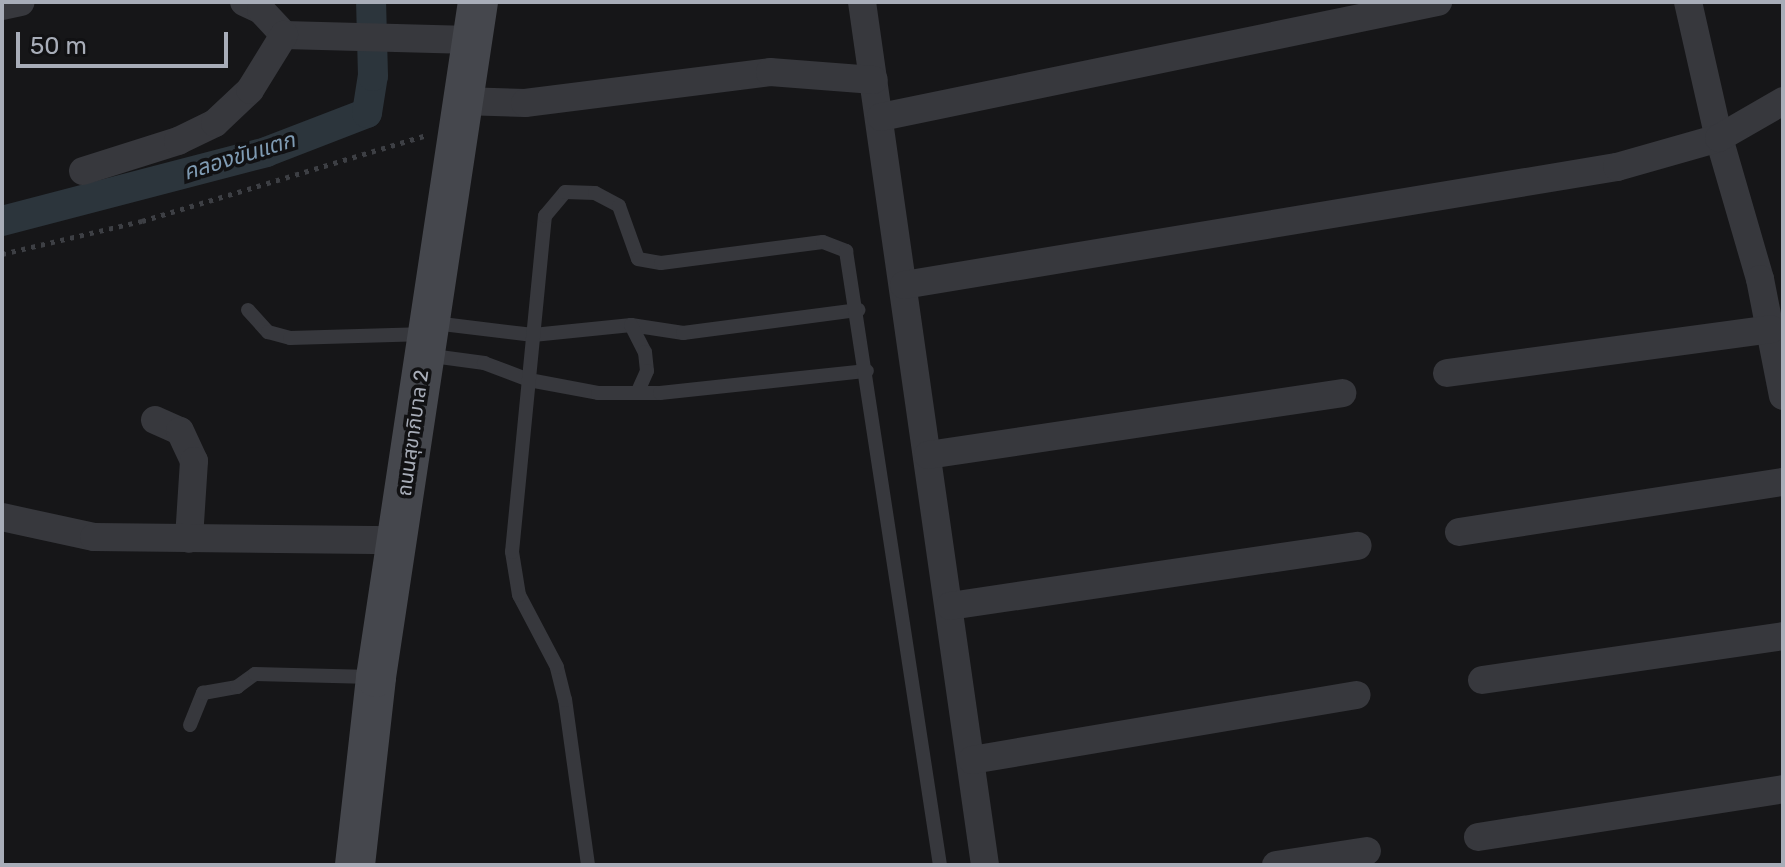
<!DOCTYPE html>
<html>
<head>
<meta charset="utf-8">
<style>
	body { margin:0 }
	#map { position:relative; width:1785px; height:867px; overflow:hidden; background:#161618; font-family:Rubik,"Noto Sans Thai",sans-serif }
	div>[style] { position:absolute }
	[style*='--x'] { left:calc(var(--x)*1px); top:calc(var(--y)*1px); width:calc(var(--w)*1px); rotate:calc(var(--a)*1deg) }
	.canal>* { height:30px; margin:-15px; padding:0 15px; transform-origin:15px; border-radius:15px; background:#2c353c }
	.path>* { height:5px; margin-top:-2.5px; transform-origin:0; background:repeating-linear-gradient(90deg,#3d3f44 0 4px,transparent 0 10px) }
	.lane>* { height:14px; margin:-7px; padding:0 7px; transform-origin:7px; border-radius:7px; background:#37383d }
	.street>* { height:28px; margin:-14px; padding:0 14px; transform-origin:14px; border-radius:14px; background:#37383d }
	.secondary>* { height:40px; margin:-20px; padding:0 20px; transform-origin:20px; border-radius:20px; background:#45474d }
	span { translate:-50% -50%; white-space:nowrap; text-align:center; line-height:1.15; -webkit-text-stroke:7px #111113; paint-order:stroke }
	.street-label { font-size:20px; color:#a8adb8 }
	.water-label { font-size:22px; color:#7f9bb3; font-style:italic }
	.frame { position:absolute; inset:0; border:4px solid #a8adb8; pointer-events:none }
	.scale { position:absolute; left:16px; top:32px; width:212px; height:36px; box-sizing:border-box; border:4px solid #a8adb8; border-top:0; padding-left:10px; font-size:24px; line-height:28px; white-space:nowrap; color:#a8adb8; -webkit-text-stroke:6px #111113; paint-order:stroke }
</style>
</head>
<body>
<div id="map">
	<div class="canal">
		<div style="--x:2;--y:221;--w:273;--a:-14.6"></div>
		<div style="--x:266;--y:152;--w:108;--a:-21.1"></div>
		<div style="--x:367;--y:113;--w:37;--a:-81"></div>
		<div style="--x:373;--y:76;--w:74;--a:-91.5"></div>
	</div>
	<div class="path">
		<div style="--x:2;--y:254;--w:144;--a:-13.3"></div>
		<div style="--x:142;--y:221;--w:295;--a:-16.8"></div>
	</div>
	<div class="lane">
		<div style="--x:248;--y:310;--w:30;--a:48"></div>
		<div style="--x:268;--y:332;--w:23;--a:15"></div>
		<div style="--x:290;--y:338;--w:137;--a:-1.7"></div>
		<div style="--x:434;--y:323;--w:100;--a:6.9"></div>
		<div style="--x:533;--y:335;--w:99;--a:-5.8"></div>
		<div style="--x:631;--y:325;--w:53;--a:8.7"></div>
		<div style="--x:683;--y:333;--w:177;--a:-7.5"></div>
		<div style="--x:631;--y:325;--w:30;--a:63"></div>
		<div style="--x:645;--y:352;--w:19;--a:84"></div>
		<div style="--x:647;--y:371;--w:24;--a:114"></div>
		<div style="--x:425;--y:355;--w:60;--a:7.7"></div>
		<div style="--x:484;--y:363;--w:48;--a:20.7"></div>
		<div style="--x:529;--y:380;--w:70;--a:10.7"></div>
		<div style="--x:598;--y:393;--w:62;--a:0"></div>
		<div style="--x:660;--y:393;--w:208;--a:-6.1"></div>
		<div style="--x:190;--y:725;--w:35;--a:-68"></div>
		<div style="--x:203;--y:693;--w:35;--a:-10"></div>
		<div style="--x:237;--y:687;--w:22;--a:-36"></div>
		<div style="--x:255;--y:674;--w:117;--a:1.5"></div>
		<div style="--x:588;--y:865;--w:167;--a:-97.9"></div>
		<div style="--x:565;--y:700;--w:34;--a:-104"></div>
		<div style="--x:557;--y:667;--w:81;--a:-117.8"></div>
		<div style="--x:519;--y:595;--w:44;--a:-99.2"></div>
		<div style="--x:512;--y:552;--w:338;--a:-84.4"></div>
		<div style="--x:545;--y:216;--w:31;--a:-50"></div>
		<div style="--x:565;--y:192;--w:30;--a:2"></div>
		<div style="--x:595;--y:193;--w:27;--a:28"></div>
		<div style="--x:619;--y:206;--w:56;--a:70.3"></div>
		<div style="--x:638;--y:259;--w:23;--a:10"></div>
		<div style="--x:661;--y:263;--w:163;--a:-7.4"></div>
		<div style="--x:823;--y:242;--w:25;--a:21"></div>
		<div style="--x:846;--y:251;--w:621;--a:81.3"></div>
	</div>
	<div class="street">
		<div style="--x:244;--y:2;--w:19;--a:25"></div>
		<div style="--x:261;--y:10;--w:34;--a:47"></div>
		<div style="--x:284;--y:35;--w:187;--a:1.5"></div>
		<div style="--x:862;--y:2;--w:872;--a:81.89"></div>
		<div style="--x:1688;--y:2;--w:139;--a:77.2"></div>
		<div style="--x:1719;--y:138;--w:147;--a:73.8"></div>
		<div style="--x:1760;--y:279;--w:119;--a:78.9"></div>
		<div style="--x:2;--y:6;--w:19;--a:-12"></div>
		<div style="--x:461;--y:101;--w:64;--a:1.8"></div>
		<div style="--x:525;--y:103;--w:247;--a:-7.2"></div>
		<div style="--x:770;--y:72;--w:104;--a:4.4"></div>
		<div style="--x:881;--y:117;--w:569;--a:-11.67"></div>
		<div style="--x:83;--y:171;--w:100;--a:-17.5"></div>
		<div style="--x:178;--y:141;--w:41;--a:-25.9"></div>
		<div style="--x:215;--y:123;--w:48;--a:-43.3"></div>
		<div style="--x:250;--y:90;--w:65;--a:-58.3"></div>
		<div style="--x:904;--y:285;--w:723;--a:-9.4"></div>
		<div style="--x:1617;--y:167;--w:106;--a:-15.9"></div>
		<div style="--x:1719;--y:138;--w:74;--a:-30"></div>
		<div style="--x:1447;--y:373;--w:327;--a:-7.7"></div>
		<div style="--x:155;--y:420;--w:27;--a:24"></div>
		<div style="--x:180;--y:431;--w:33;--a:65"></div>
		<div style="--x:194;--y:461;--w:78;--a:93.7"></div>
		<div style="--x:928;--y:455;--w:419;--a:-8.5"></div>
		<div style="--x:2;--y:517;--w:94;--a:12.3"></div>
		<div style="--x:94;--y:537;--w:303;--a:0.6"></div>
		<div style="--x:1459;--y:532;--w:328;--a:-8.8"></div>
		<div style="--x:950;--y:606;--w:412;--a:-8.4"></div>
		<div style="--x:1482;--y:680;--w:304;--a:-8.3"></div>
		<div style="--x:972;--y:760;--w:390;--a:-9.6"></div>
		<div style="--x:1478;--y:837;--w:309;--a:-8.9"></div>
		<div style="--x:1276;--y:865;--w:92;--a:-8.7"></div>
	</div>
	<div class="secondary">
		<div style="--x:355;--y:865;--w:189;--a:-83.6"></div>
		<div style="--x:376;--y:677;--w:683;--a:-81.41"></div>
	</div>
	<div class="street-label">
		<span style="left:413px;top:433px;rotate:-82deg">ถนนสุขาภิบาล 2</span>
	</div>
	<div class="water-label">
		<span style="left:239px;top:156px;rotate:-17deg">คลองขันแตก</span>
	</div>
	<div class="frame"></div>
	<div class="scale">50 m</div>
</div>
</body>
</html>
